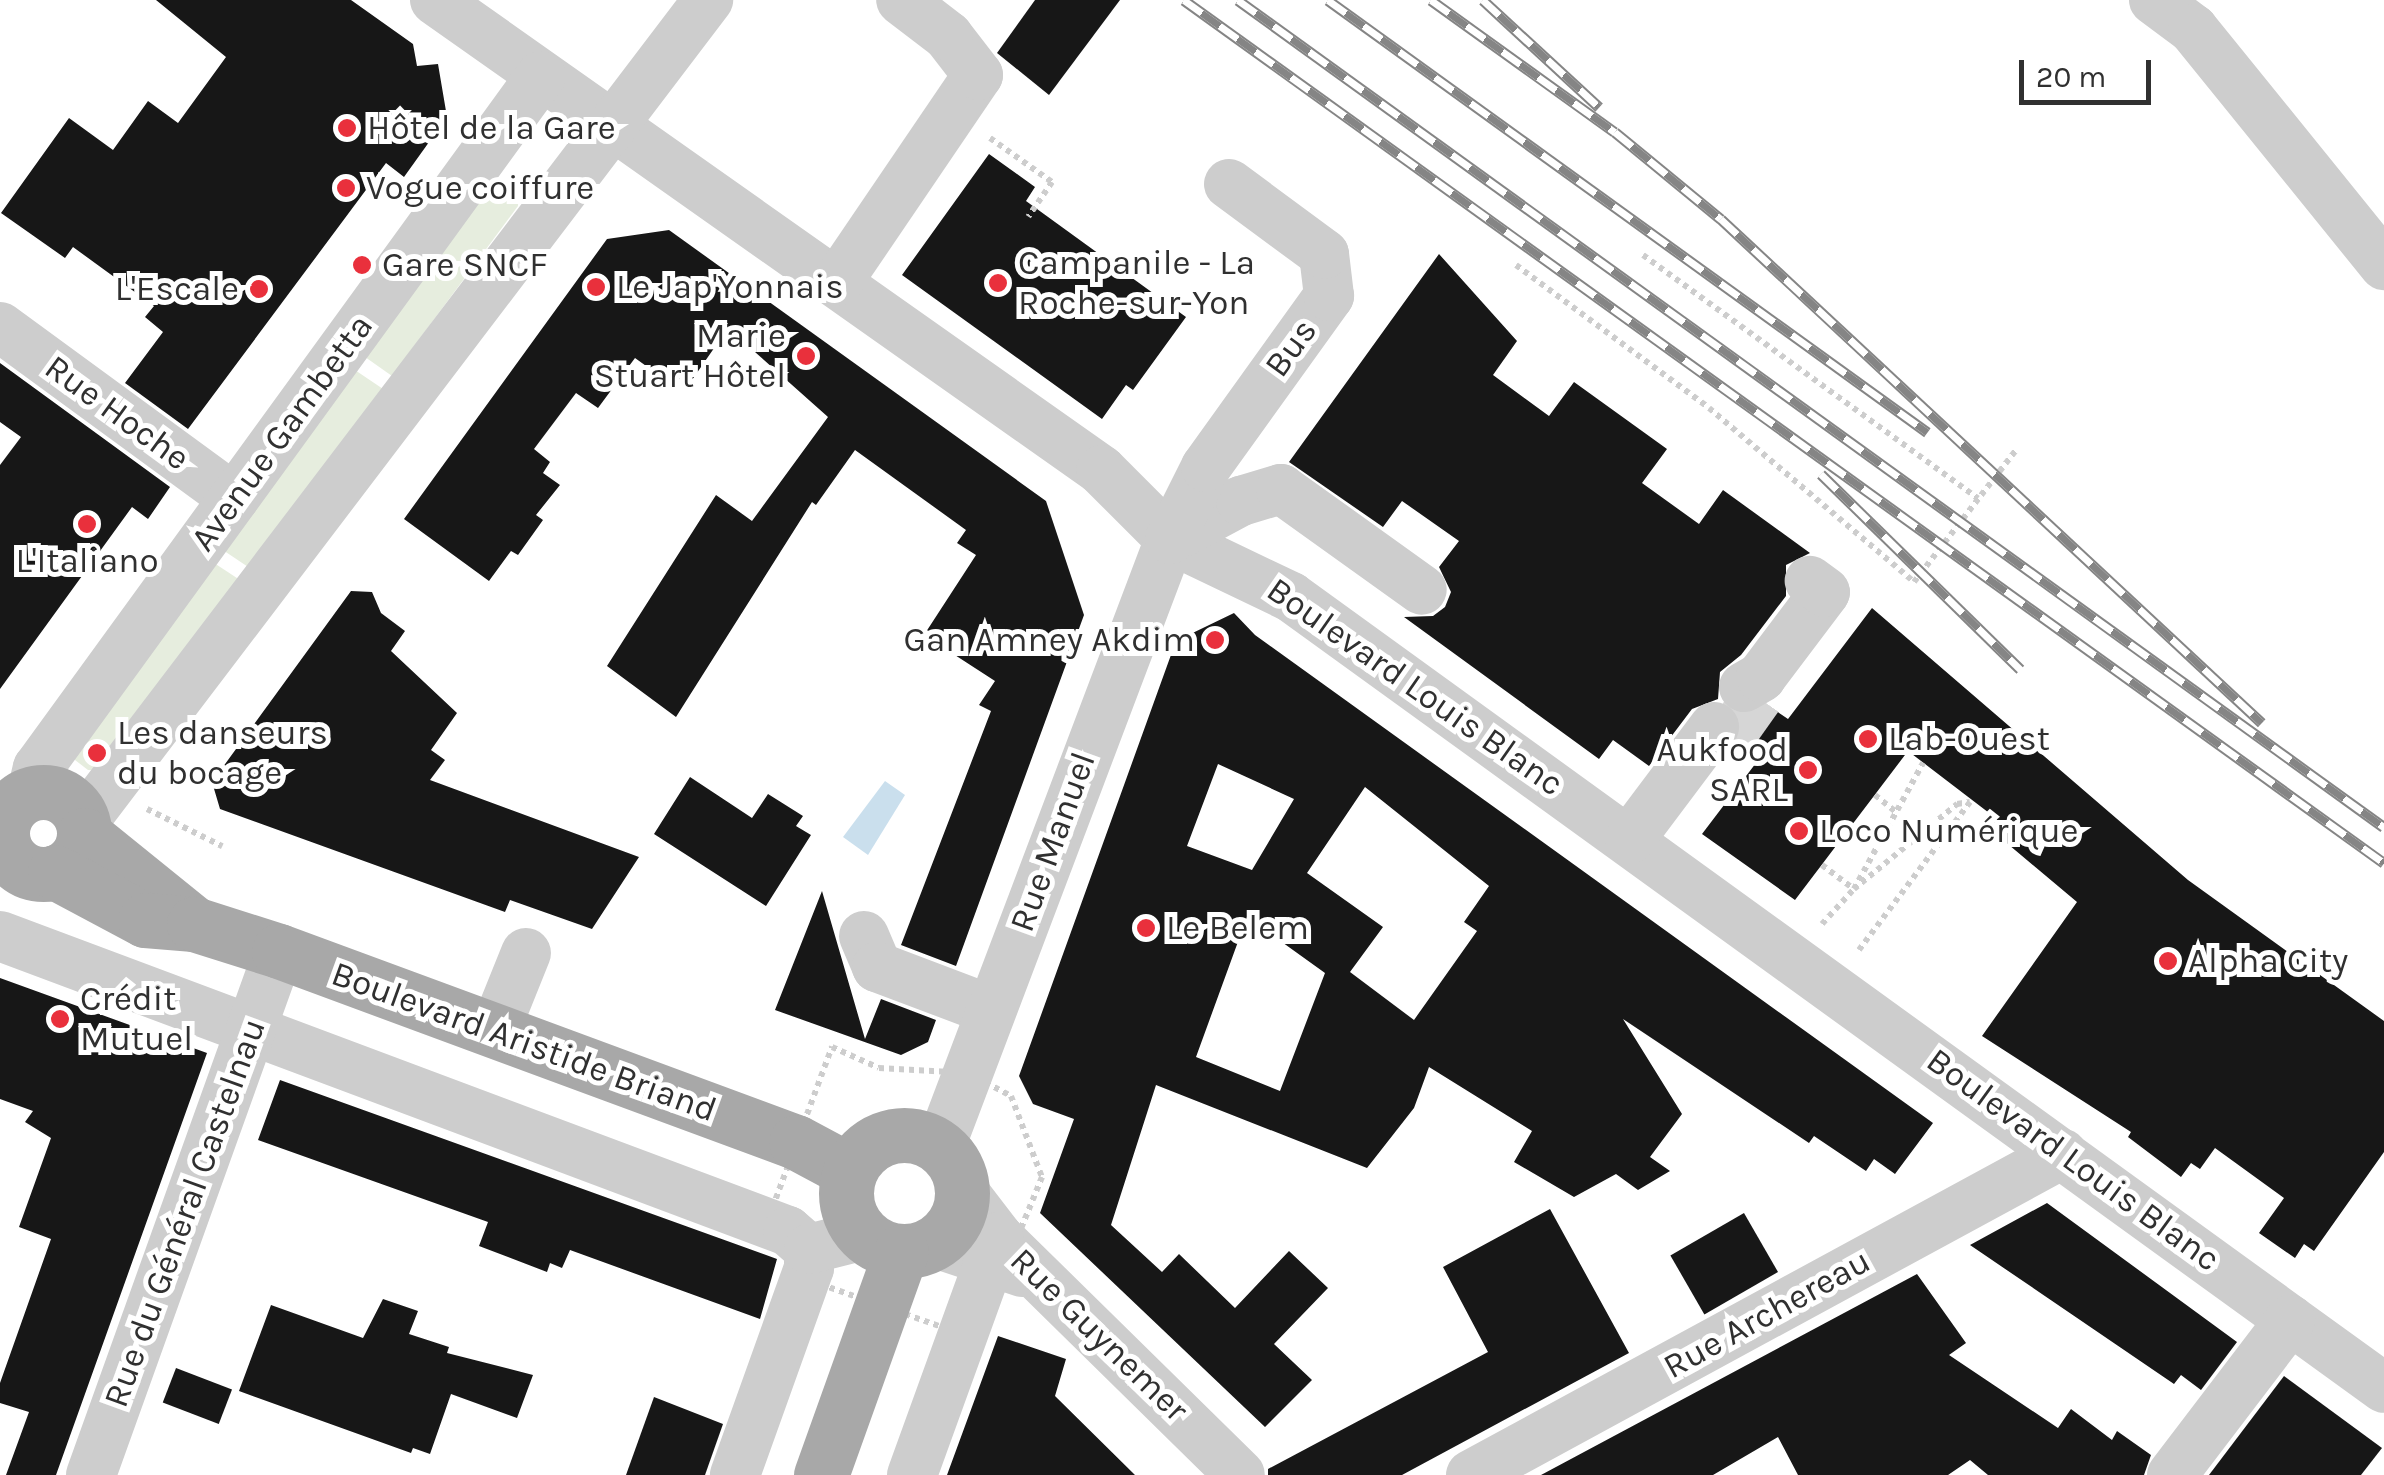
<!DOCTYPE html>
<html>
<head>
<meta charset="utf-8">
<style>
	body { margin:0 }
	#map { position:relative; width:2384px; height:1475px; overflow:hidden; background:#fff; font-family:Karla,sans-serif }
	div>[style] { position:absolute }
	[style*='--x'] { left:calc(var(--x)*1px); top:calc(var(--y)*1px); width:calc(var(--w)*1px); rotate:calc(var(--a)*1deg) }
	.green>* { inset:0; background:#e6edde; transform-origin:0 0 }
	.water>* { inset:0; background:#cadfed }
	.building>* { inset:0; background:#171717; transform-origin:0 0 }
	.minor-tunnel>* { height:50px; margin-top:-25px; transform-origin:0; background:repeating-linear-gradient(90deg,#d6d6d6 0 50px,transparent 0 75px) }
	.path>* { height:6px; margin-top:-3px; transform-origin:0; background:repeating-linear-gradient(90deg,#cdcdcd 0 5px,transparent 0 10px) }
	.minor>* { height:50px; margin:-25px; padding:0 25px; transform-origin:25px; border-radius:25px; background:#cdcdcd }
	.major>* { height:55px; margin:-27.5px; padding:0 27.5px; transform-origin:27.5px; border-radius:27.5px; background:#a8a8a8 }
	.major>.ring { margin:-27.5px; padding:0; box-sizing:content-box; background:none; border:55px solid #a8a8a8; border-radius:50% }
	.rail>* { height:11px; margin-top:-5.5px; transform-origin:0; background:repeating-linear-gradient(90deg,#fff 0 22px,#858585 0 44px); box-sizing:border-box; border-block:2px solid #858585 }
	.dots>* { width:28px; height:28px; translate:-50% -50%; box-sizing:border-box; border:5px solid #fff; border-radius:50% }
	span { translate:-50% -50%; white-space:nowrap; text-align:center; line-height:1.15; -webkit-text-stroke:10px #fff; paint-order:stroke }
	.poi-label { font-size:35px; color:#303030 }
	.left { translate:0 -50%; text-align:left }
	.right { translate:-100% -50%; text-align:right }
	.street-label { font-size:35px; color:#303030 }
	.scale { position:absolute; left:2019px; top:60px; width:132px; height:45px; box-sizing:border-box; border:5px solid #303030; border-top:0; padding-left:12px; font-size:30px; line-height:35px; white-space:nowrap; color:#303030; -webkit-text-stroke:8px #fff; paint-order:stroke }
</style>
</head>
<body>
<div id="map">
	<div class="green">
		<div style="clip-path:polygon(496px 176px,519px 191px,518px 206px,392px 376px,358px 352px)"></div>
		<div style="left:349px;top:366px;width:42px;height:223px;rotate:34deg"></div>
		<div style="clip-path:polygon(208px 559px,243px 582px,104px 771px,88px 770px,75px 760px,74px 744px)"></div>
	</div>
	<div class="water">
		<div style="clip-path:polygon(885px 781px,905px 795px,868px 855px,843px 837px)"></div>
	</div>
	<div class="building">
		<div style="clip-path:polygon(156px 0,351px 0,413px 44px,417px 66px,438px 64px,447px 117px,404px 177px,386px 163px,188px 429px,125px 383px,163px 332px,145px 317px,154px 306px,73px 247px,65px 258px,1px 213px,69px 118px,113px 150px,148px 101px,178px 123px,226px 57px)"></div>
		<div style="clip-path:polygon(1035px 0,1120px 0,1049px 95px,997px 53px)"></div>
		<div style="clip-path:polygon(989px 154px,1035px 187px,1026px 201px,1186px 317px,1133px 390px,1126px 385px,1102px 419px,902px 275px)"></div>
		<div style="clip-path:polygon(669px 230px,1046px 501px,1084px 615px,956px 966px,901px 945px,991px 711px,979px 705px,995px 681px,924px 635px,976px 555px,957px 543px,966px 530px,855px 450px,816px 505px,812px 502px,676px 717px,607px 666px,716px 495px,752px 521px,828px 417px,728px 328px,692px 380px,683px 374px,674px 386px,635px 358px,598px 408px,576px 393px,534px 449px,550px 462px,543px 473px,560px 485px,536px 515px,543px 520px,518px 555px,511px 551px,489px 581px,404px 519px,607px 239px)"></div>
		<div style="clip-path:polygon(1439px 254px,1517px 341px,1493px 375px,1549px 416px,1574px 382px,1667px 449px,1642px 483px,1699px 524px,1723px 490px,1810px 553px,1786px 565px,1786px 596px,1741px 655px,1720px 672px,1718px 699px,1692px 709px,1649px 766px,1613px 740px,1599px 759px,1404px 617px,1433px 616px,1445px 607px,1451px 592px,1439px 567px,1459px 541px,1402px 501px,1383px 527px,1289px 462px)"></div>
		<div style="clip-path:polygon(0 363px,170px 487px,148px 519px,132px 507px,0 689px,0 465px,21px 437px,0 422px)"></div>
		<div style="clip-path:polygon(351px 591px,372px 592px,381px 613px,405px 631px,391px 651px,457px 713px,431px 750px,445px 760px,430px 780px,639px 857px,592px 929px,510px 900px,505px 912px,220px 809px,212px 782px)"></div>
		<div style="clip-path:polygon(1872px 608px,2188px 880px,2384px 1021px,2384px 1152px,2314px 1251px,2304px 1244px,2295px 1258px,2259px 1233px,2284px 1198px,2215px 1148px,2200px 1169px,2191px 1163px,2181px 1177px,2128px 1137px,2131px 1132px,1982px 1036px,2077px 902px,1990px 829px,1997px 819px,1908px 751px,1795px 900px,1702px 834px,1759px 759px,1737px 744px,1740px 715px,1769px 706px,1788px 719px)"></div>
		<div style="clip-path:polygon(evenodd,1234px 613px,1255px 635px,1933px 1123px,1895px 1174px,1874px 1159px,1866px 1171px,1814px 1136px,1809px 1143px,1623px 1019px,1682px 1114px,1650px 1157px,1670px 1171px,1638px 1190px,1616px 1174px,1574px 1197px,1514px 1162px,1532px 1131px,1429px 1067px,1414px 1108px,1367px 1168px,1156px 1085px,1111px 1225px,1162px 1272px,1179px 1254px,1235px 1308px,1289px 1251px,1328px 1288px,1274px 1344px,1312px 1380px,1265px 1427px,1040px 1213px,1074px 1119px,1033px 1104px,1019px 1076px,1176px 641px,1234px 613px,1218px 764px,1294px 799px,1252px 870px,1187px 846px,1218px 764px,1234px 613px,1365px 787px,1489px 886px,1464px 922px,1477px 931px,1414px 1020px,1350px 972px,1383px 927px,1307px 873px,1365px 787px,1234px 613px,1247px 917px,1325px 973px,1280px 1091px,1196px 1057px,1247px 917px)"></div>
		<div style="clip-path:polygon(690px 777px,752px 818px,768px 794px,803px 816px,796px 826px,811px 835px,766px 906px,654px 834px)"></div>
		<div style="clip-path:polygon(822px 891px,865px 1039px,881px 999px,936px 1020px,928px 1042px,901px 1055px,775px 1010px)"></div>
		<div style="clip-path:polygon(0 978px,207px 1053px,56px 1475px,6px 1475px,29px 1412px,0 1403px,0 1383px,51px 1239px,19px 1227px,51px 1138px,25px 1122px,33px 1111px,0 1099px)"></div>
		<div style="clip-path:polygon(280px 1080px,777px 1259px,760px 1319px,570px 1250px,562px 1268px,550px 1263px,547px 1272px,479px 1246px,488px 1222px,258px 1140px)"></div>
		<div style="clip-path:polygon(2047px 1203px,2237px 1342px,2201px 1390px,2181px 1375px,2174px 1384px,1970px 1245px)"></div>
		<div style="clip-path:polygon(1550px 1209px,1629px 1353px,1402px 1475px,1268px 1475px,1268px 1469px,1488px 1352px,1443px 1267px)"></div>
		<div style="left:1744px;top:1213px;width:68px;height:85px;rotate:60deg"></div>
		<div style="clip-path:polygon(1917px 1274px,1966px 1343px,1949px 1355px,2058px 1428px,2071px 1409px,2112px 1440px,2117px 1431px,2151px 1455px,2144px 1475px,1988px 1475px,1970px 1460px,1948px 1475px,1798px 1475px,1778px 1437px,1713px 1475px,1541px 1475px)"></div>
		<div style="clip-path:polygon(383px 1299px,418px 1311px,409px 1334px,449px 1347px,447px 1353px,533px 1375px,517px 1418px,451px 1394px,430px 1454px,413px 1448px,411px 1453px,239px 1391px,271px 1305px,363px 1338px)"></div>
		<div style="clip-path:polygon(998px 1336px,1066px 1359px,1055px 1396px,1135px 1475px,947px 1475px)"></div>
		<div style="left:176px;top:1368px;width:60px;height:37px;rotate:21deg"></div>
		<div style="clip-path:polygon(2284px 1376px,2382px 1448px,2361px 1475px,2209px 1475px)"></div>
		<div style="clip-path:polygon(654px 1397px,723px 1424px,705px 1475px,626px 1475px)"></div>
	</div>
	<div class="minor-tunnel">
		<div style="--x:1729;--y:738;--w:50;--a:-54.7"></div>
	</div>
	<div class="path">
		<div style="--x:990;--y:138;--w:76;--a:35.4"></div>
		<div style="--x:1052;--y:182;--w:42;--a:124.4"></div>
		<div style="--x:1643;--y:255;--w:414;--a:36"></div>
		<div style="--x:1516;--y:265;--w:240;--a:36.5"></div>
		<div style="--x:1709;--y:408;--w:269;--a:40.3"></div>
		<div style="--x:1914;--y:582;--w:167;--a:-52.3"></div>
		<div style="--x:1875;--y:795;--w:26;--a:39"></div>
		<div style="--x:147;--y:809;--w:84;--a:26.3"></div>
		<div style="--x:1822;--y:865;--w:40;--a:37"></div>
		<div style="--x:1854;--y:889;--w:134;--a:-39.5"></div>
		<div style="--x:1957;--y:804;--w:13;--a:-9"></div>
		<div style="--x:1970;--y:802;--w:185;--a:126.9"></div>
		<div style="--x:1822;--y:924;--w:47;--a:-47.6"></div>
		<div style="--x:1854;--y:889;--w:144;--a:-61.3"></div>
		<div style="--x:832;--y:1047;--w:51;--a:24.1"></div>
		<div style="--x:879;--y:1068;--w:89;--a:3.2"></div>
		<div style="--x:968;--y:1073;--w:49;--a:28.1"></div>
		<div style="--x:1011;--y:1096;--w:87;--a:69.1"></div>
		<div style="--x:1042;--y:1177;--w:175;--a:112.2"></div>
		<div style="--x:976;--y:1339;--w:193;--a:-160.6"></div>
		<div style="--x:794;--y:1275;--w:18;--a:-71"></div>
		<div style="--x:800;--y:1258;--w:15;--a:-127"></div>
		<div style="--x:791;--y:1246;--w:31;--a:-161"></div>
		<div style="--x:762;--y:1236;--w:202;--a:-69.7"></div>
	</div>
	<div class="minor">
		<div style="--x:435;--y:0;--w:815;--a:35.21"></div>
		<div style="--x:1101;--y:470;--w:98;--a:45"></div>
		<div style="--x:1170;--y:539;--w:134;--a:25.6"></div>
		<div style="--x:1291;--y:597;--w:1349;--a:35.89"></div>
		<div style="--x:2154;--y:0;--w:49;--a:36.6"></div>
		<div style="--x:2193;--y:29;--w:304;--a:51"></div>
		<div style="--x:838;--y:281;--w:249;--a:-55.8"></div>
		<div style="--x:978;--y:75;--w:49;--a:-127.6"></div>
		<div style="--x:948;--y:36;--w:59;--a:-142.5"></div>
		<div style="--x:0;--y:327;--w:290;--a:36.2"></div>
		<div style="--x:1170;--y:539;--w:81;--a:-28.2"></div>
		<div style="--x:1241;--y:501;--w:42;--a:-16.7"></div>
		<div style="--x:1281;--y:489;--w:173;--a:35.6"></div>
		<div style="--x:1744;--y:687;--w:20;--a:-30"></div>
		<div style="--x:1761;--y:677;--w:106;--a:-53"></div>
		<div style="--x:1825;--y:592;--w:19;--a:-144"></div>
		<div style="--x:32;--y:793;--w:26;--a:-77"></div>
		<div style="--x:38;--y:768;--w:855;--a:-53.99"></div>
		<div style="--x:83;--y:822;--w:1033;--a:-52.75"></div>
		<div style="--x:1630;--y:839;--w:140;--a:-53.1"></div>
		<div style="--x:0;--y:936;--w:841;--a:20.52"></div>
		<div style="--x:788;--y:1231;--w:28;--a:41"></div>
		<div style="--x:809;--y:1249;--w:19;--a:90"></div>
		<div style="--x:809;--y:1268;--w:220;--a:109.7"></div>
		<div style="--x:864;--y:936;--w:34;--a:67"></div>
		<div style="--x:877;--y:967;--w:122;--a:20.7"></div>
		<div style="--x:495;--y:1030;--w:83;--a:-68.1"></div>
		<div style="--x:940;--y:1147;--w:650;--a:-69.28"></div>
		<div style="--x:1170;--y:539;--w:80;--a:-63.4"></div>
		<div style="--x:1206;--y:467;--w:211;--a:-54.3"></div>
		<div style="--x:1329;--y:296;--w:42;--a:-96.8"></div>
		<div style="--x:1324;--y:254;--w:118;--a:-143.6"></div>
		<div style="--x:962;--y:1190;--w:59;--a:52.5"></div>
		<div style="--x:998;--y:1237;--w:339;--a:44.5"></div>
		<div style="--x:935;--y:1243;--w:92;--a:18.4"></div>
		<div style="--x:809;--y:1249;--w:57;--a:-14.3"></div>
		<div style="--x:91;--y:1475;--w:557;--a:-70.26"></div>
		<div style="--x:912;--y:1475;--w:253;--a:-70.1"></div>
		<div style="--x:1471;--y:1475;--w:673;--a:-28.51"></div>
		<div style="--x:2172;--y:1475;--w:195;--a:-52.7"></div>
	</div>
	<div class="major">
		<div class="ring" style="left:2px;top:792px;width:27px;height:27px"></div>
		<div style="--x:84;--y:835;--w:139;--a:38.9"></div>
		<div style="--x:55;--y:872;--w:102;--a:28.1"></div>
		<div style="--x:145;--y:920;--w:49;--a:4.7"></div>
		<div style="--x:194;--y:924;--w:89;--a:17.6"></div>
		<div style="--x:279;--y:951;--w:551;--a:20.28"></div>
		<div style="--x:796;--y:1142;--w:61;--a:28.2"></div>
		<div class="ring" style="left:846px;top:1135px;width:61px;height:61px"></div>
		<div style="--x:821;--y:1475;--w:237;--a:-70.3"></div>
	</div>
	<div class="rail">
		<div style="--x:1184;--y:0;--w:1478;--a:35.72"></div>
		<div style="--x:1238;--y:0;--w:1413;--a:35.82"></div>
		<div style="--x:1328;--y:0;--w:739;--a:35.8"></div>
		<div style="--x:1431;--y:0;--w:226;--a:35.7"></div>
		<div style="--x:1615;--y:132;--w:137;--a:39.4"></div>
		<div style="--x:1721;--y:219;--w:739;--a:42.97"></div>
		<div style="--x:1483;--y:0;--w:158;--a:42.7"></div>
		<div style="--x:1821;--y:474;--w:279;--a:44.4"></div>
	</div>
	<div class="dots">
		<div style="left:347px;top:128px;background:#e9303c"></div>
		<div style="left:346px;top:188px;background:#e9303c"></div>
		<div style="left:362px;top:265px;background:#e9303c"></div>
		<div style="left:998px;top:283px;background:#e9303c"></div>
		<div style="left:596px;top:287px;background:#e9303c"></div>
		<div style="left:259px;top:289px;background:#e9303c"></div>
		<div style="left:806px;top:356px;background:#e9303c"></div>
		<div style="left:87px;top:524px;background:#e9303c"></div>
		<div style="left:1215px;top:640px;background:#e9303c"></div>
		<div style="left:1868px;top:739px;background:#e9303c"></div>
		<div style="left:97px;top:753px;background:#e9303c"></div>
		<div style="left:1808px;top:770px;background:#e9303c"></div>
		<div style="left:1799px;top:831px;background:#e9303c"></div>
		<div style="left:1146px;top:928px;background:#e9303c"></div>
		<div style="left:2168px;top:961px;background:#e9303c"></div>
		<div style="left:60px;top:1019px;background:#e9303c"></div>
	</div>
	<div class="poi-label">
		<span class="left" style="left:367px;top:128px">Hôtel de la Gare</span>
		<span class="left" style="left:366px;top:188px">Vogue coiffure</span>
		<span class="left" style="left:1018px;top:283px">Campanile - La<br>Roche-sur-Yon</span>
		<span class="left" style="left:382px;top:265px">Gare SNCF</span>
		<span class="left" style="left:616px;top:287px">Le Jap'Yonnais</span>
		<span class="right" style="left:239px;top:289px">L'Escale</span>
		<span class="right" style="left:786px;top:356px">Marie<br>Stuart Hôtel</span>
		<span style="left:87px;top:561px">L'Italiano</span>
		<span class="right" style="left:1195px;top:640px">Gan Amney Akdim</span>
		<span class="left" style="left:117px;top:753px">Les danseurs<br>du bocage</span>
		<span class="left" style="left:1888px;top:739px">Lab-Ouest</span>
		<span class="right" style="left:1788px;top:770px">Aukfood<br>SARL</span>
		<span class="left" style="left:1819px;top:831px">Loco Numérique</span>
		<span class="left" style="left:1166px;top:928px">Le Belem</span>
		<span class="left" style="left:2188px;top:961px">Alpha City</span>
		<span class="left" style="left:80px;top:1019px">Crédit<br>Mutuel</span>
	</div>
	<div class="street-label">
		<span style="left:1291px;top:348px;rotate:-54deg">Bus</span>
		<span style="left:117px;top:413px;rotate:36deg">Rue Hoche</span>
		<span style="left:282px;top:433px;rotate:-54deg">Avenue Gambetta</span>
		<span style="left:1415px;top:687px;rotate:35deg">Boulevard Louis Blanc</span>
		<span style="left:1053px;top:842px;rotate:-70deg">Rue Manuel</span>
		<span style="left:524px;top:1042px;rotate:20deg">Boulevard Aristide Briand</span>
		<span style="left:2073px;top:1160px;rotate:36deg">Boulevard Louis Blanc</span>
		<span style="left:185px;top:1213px;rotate:-70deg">Rue du Général Castelnau</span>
		<span style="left:1767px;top:1314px;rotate:-29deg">Rue Archereau</span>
		<span style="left:1099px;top:1335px;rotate:44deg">Rue Guynemer</span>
	</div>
	<div class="scale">20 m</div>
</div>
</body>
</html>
